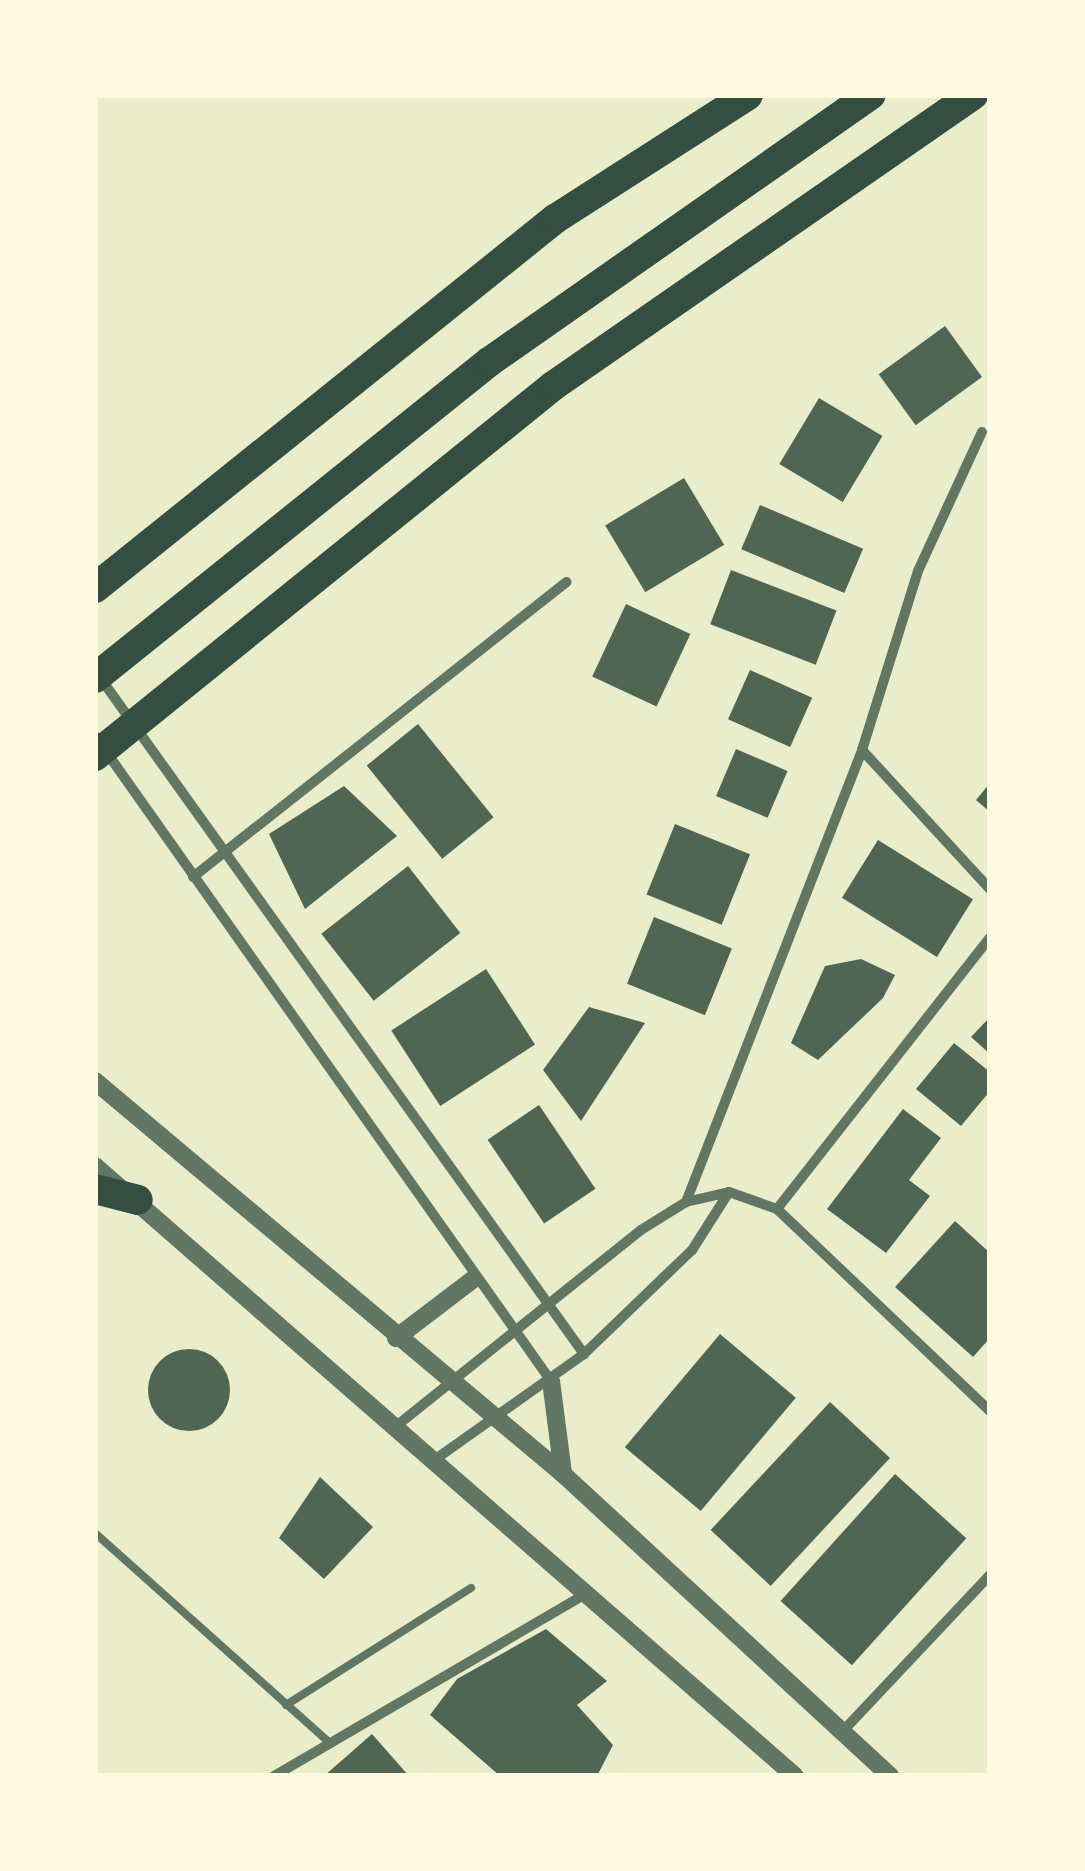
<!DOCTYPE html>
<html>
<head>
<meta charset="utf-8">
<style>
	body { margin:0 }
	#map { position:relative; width:1085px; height:1871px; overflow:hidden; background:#e9edc9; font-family:"Space Grotesk",sans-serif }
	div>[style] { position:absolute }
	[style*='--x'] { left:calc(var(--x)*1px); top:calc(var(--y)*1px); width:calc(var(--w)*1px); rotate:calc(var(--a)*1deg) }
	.building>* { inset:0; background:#4f6655; transform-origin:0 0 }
	.round { border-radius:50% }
	.service>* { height:8px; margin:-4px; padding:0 4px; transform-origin:4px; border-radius:4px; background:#617663 }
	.minor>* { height:10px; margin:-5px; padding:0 5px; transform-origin:5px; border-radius:5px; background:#617663 }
	.tertiary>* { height:18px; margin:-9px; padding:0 9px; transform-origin:9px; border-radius:9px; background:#617663 }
	.motorway>* { height:30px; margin:-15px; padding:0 15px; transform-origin:15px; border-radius:15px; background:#344e41 }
	span { translate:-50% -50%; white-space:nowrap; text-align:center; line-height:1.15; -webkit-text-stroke:8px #fefae0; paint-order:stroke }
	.frame { position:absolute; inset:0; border:98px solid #fefae0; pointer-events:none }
</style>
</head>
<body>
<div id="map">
	<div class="building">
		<div style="left:945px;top:326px;width:63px;height:82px;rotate:54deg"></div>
		<div style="left:819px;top:398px;width:74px;height:77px;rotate:31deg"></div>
		<div style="left:684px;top:478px;width:78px;height:92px;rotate:59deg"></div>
		<div style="left:760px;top:505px;width:112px;height:48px;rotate:23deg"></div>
		<div style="left:731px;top:570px;width:113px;height:58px;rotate:21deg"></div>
		<div style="left:626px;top:604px;width:71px;height:80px;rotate:25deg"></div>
		<div style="left:750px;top:670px;width:68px;height:54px;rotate:24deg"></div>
		<div style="left:418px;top:724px;width:120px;height:66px;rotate:51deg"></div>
		<div style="left:736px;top:749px;width:56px;height:51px;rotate:23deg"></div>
		<div style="clip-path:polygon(990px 783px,990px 812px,976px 800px)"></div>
		<div style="clip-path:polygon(344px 786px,397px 836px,305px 909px,269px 834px)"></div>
		<div style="left:675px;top:824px;width:81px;height:76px;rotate:22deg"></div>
		<div style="left:878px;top:840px;width:112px;height:68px;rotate:32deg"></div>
		<div style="left:408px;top:866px;width:85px;height:110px;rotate:52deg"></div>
		<div style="left:654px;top:917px;width:84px;height:72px;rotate:22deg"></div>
		<div style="clip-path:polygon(861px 959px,895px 975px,883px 998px,818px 1060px,791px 1043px,825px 966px)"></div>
		<div style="left:486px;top:969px;width:90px;height:113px;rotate:57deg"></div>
		<div style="clip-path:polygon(589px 1007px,645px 1023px,581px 1121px,543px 1070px)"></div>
		<div style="clip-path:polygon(990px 1017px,990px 1054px,971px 1037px)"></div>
		<div style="clip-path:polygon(954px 1043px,990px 1072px,990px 1091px,961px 1126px,916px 1089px)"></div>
		<div style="left:539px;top:1105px;width:101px;height:62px;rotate:56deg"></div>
		<div style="clip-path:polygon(903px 1109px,941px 1138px,909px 1180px,930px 1196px,886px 1253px,827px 1209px)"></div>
		<div style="clip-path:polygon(955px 1221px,990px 1253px,990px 1338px,973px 1357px,895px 1287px)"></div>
		<div style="left:720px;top:1334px;width:99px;height:148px;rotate:40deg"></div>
		<div class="round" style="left:148px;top:1349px;width:82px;height:82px"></div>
		<div style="left:830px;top:1402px;width:82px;height:175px;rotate:43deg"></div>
		<div style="left:895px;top:1474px;width:96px;height:171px;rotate:42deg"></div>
		<div style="clip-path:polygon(320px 1477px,373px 1527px,324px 1579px,279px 1538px)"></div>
		<div style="clip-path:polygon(546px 1629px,607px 1681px,577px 1705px,613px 1745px,597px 1776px,500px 1776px,430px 1715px,457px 1679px)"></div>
		<div style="clip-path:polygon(372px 1734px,409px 1776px,324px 1776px)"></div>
	</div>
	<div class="service">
		<div style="--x:95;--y:1533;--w:315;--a:41.8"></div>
		<div style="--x:286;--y:1705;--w:219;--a:-32.3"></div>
	</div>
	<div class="minor">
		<div style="--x:99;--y:676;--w:834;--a:54.42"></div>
		<div style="--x:95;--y:736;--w:790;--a:54.74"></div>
		<div style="--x:862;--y:750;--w:189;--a:47.4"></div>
		<div style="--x:193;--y:877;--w:476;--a:-38.3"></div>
		<div style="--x:729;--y:1192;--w:51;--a:19.5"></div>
		<div style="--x:777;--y:1209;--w:294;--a:43.5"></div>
		<div style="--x:686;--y:1202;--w:485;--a:-68.7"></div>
		<div style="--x:862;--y:750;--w:188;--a:-72.6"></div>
		<div style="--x:918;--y:571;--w:153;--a:-65.3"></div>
		<div style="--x:777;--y:1209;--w:345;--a:-51.9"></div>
		<div style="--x:395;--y:1427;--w:315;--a:-38.7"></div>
		<div style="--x:641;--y:1230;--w:53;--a:-31.9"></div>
		<div style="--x:686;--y:1202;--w:44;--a:-13.1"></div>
		<div style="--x:729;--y:1192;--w:69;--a:122.5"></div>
		<div style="--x:692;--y:1250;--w:150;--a:136.1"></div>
		<div style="--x:584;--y:1354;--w:185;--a:144.7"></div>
		<div style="--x:842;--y:1732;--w:216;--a:-46.7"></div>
		<div style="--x:274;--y:1776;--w:361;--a:-30.3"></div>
	</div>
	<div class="tertiary">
		<div style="--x:95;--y:1081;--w:611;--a:40.02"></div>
		<div style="--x:563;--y:1474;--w:445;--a:42.7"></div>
		<div style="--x:95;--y:1166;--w:928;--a:41.07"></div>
		<div style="--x:396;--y:1338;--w:96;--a:-37.3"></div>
		<div style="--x:551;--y:1381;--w:94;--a:82.6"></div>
	</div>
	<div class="motorway">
		<div style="--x:95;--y:588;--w:590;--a:-38.74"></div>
		<div style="--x:555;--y:219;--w:229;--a:-32.7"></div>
		<div style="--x:95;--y:678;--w:505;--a:-38.73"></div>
		<div style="--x:489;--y:362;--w:466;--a:-35"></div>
		<div style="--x:95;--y:756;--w:589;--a:-38.93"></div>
		<div style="--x:553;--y:386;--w:511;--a:-34.72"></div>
		<div style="--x:95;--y:1189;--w:44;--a:14.3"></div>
	</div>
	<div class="frame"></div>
</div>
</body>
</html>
